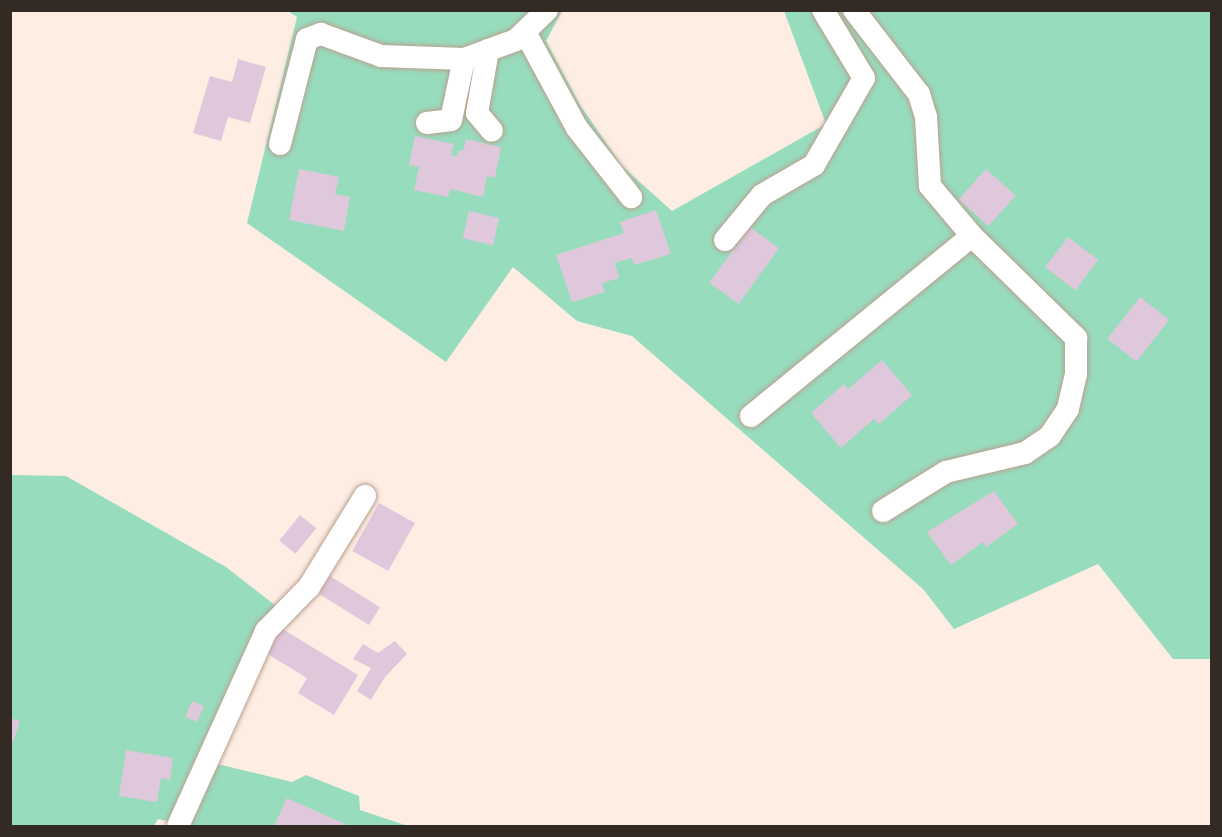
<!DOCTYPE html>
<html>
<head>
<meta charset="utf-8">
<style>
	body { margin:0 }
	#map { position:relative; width:1222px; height:837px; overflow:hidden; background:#fdede3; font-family:"Varela Round",sans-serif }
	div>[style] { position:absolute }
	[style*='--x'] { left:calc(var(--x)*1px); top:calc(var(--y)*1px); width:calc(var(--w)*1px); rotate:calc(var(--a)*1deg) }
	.green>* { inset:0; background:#97dcbc }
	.building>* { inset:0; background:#dfc8dc; transform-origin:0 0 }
	.roads { filter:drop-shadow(0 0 2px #b9a090) drop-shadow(0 0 2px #b9a090) }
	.minor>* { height:22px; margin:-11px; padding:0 11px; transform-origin:11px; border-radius:11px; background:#fff }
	span { translate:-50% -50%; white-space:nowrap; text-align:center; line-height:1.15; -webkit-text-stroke:4.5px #fefefe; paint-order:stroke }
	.frame { position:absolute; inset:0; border:12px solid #342a24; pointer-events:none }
</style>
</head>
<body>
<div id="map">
	<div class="green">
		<div style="clip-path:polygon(288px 11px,562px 11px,546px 41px,580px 105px,622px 166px,672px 211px,826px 124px,784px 11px,1211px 11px,1211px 659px,1173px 659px,1098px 564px,954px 629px,923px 589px,632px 336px,577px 321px,513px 267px,446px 362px,247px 223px,297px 17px)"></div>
		<div style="clip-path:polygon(11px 475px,66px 476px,226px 567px,276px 606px,175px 823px,158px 819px,154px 826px,11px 826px)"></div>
		<div style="clip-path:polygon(213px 763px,292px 782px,306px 775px,359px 796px,360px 810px,408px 826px,189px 826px)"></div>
	</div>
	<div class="building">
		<div style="clip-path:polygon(238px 59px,266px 67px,250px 123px,228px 117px,221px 141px,193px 133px,210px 76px,232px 82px)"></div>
		<div style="clip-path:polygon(415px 136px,454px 144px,451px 155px,457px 156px,459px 150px,463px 151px,466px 139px,501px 147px,495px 178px,487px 176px,483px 197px,450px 189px,448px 197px,414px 190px,419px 167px,409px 165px)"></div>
		<div style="clip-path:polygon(299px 169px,339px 177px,335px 194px,350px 197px,344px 231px,289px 220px)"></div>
		<div style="left:986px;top:169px;width:40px;height:41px;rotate:42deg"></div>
		<div style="clip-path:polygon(656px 210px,671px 254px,634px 265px,632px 258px,615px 263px,619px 278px,602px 283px,605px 292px,572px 302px,556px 255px,624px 233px,620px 222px)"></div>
		<div style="left:469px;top:211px;width:31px;height:28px;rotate:13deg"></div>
		<div style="left:750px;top:227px;width:36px;height:69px;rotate:36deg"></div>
		<div style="left:1068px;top:237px;width:38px;height:38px;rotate:37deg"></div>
		<div style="left:1140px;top:297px;width:37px;height:53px;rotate:38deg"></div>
		<div style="clip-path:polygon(882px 360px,912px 395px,879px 424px,874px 419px,841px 448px,811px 413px,844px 384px,848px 389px)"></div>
		<div style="clip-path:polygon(994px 491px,1018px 524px,986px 547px,983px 542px,951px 565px,927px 532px)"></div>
		<div style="left:379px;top:503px;width:41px;height:55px;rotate:29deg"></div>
		<div style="left:300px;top:515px;width:21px;height:33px;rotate:39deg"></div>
		<div style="left:330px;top:576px;width:59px;height:21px;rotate:32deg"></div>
		<div style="clip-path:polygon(281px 628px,358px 675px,334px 715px,298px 693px,307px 678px,266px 653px)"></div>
		<div style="clip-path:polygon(395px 641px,407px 654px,385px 677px,371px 700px,357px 691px,371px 668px,353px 659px,363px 644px,378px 653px)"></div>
		<div style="left:192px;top:701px;width:13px;height:17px;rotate:23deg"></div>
		<div style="clip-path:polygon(10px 718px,20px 721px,13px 742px,10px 741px)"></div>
		<div style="clip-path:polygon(126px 750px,173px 758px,170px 780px,161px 778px,157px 802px,119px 796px)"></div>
		<div style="clip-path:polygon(287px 798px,345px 824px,343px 826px,274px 826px)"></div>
	</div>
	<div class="roads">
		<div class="minor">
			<div style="--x:854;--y:10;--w:106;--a:52.3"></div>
			<div style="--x:919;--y:94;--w:24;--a:73"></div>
			<div style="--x:926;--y:117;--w:69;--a:86.7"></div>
			<div style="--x:930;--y:186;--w:65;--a:50"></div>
			<div style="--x:972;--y:236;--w:146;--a:44.4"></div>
			<div style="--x:1076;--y:338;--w:36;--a:90"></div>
			<div style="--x:1076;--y:374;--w:36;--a:103"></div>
			<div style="--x:1068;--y:409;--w:32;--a:124"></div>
			<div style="--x:1050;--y:436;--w:30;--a:146"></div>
			<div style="--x:1025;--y:453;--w:81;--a:166.5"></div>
			<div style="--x:946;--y:472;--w:74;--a:148.2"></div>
			<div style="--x:525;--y:32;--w:109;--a:61.6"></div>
			<div style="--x:577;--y:128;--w:88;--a:52"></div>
			<div style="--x:488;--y:50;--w:64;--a:99.9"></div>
			<div style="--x:477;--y:113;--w:23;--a:50"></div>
			<div style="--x:427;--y:123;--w:24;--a:-7"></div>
			<div style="--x:451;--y:120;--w:62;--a:-78"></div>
			<div style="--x:280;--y:144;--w:108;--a:-75.6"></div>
			<div style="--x:307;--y:39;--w:15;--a:-20"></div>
			<div style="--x:321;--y:34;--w:64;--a:20.1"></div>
			<div style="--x:381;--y:56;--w:83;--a:2.1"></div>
			<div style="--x:464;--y:59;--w:55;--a:-20.1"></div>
			<div style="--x:516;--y:40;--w:43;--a:-44.1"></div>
			<div style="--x:725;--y:240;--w:58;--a:-50.6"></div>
			<div style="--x:762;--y:195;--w:60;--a:-30"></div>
			<div style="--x:814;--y:165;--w:100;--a:-60.1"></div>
			<div style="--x:864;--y:78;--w:79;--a:-121.1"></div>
			<div style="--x:751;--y:416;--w:285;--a:-39.2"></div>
			<div style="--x:178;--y:826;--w:214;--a:-65.7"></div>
			<div style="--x:266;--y:631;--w:62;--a:-45.7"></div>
			<div style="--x:309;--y:587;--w:107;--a:-58.4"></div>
		</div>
	</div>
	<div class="frame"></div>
</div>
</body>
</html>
